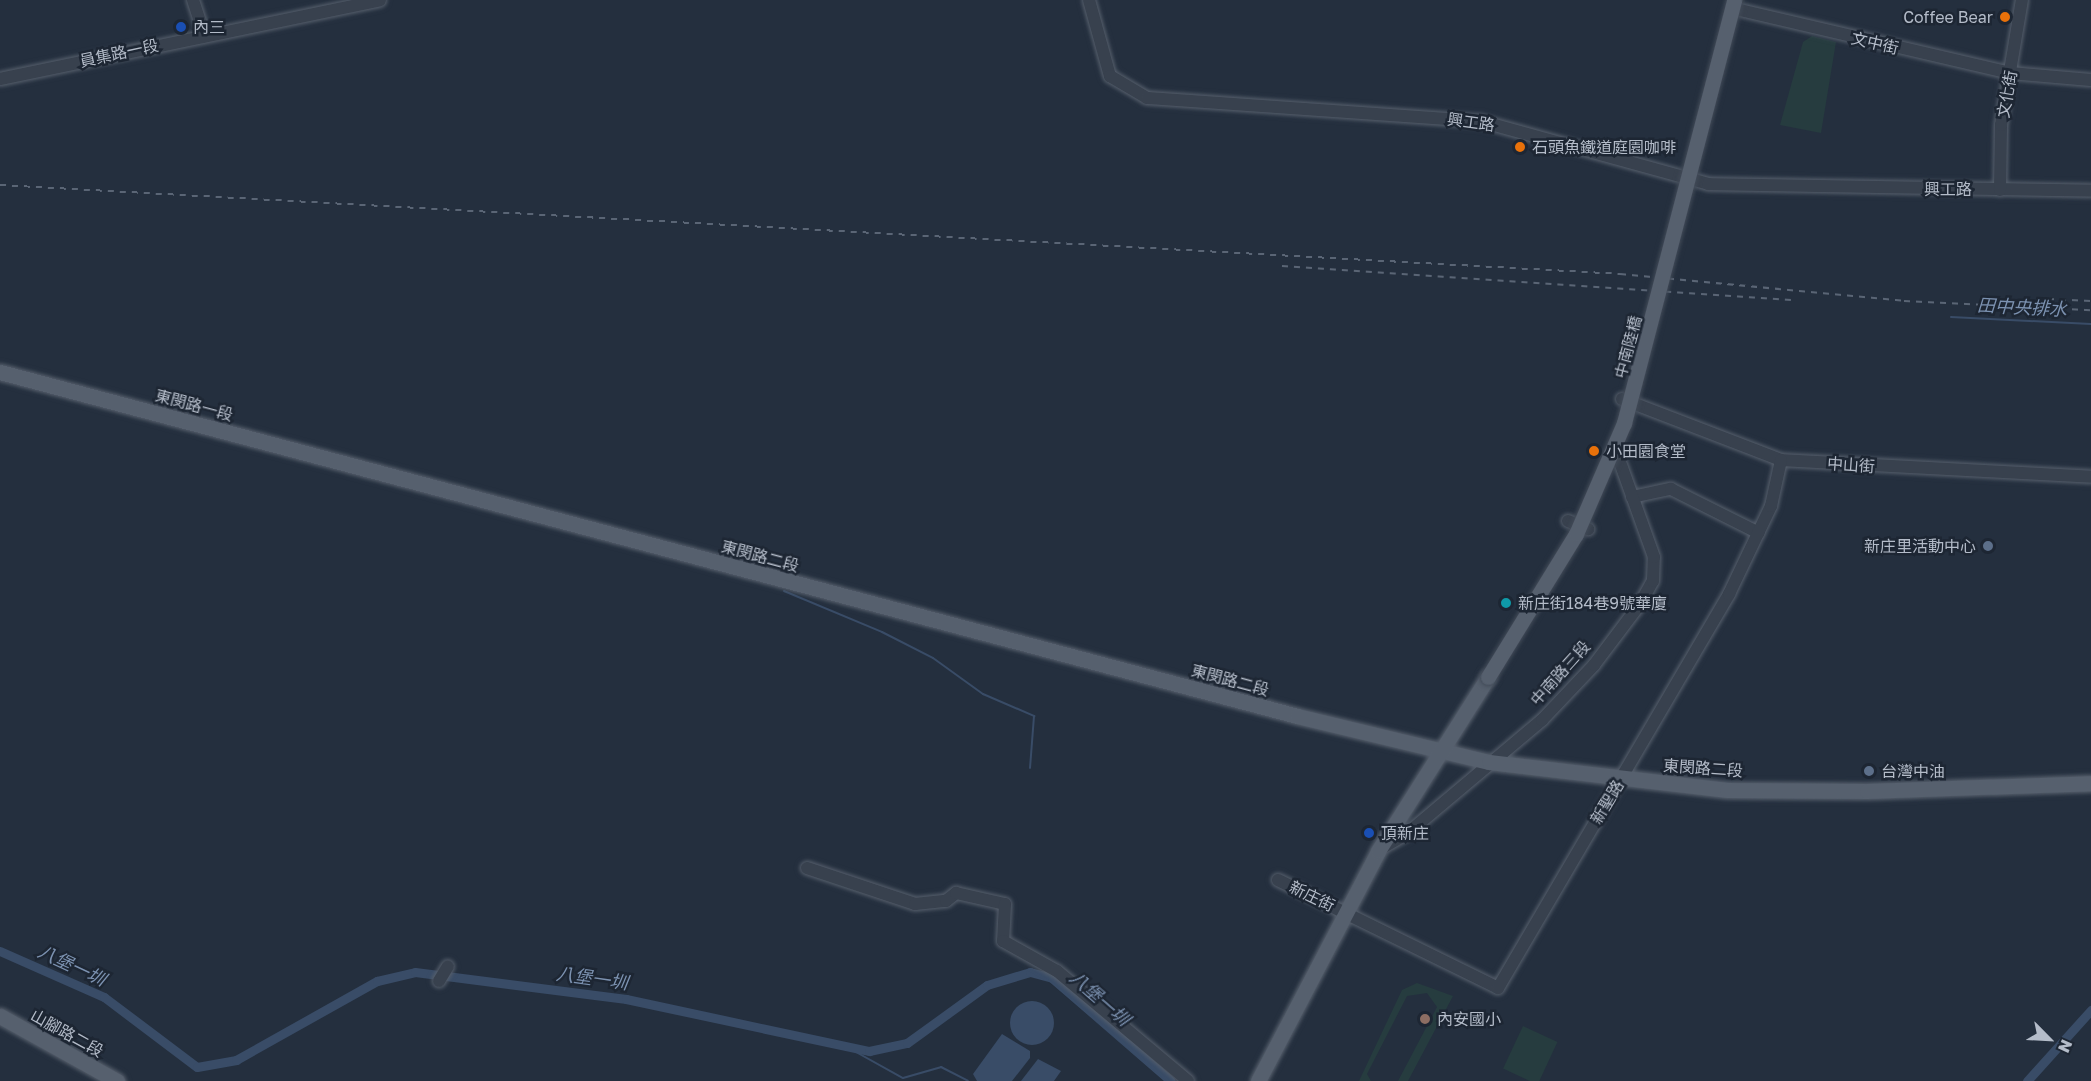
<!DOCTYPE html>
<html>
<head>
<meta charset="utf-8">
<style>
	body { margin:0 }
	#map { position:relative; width:2091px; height:1081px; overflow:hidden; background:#242f3e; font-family:"Golos Text","Noto Sans TC",sans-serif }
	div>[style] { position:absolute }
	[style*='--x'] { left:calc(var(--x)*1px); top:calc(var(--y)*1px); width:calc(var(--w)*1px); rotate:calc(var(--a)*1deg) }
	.green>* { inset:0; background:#263c3f; transform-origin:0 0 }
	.water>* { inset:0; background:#394c67 }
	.round { border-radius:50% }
	.stream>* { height:2px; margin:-1px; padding:0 1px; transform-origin:1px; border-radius:1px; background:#394c67 }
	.canal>* { height:9px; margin:-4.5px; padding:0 4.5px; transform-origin:4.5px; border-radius:4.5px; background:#394c67 }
	.roads { filter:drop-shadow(0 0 2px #565f6c) drop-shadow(0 0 2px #565f6c) }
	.minor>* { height:12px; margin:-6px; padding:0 6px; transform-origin:6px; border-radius:6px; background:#38414e }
	.major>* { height:15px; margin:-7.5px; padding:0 7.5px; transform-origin:7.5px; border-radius:7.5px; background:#56606e }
	.rail>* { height:2px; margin-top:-1px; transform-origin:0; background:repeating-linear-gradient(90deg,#5a6575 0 6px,transparent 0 12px) }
	.bridges { filter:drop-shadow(0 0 2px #414a57) drop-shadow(0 0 2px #414a57) }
	.major-bridge>* { height:15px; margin:-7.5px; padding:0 7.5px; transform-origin:7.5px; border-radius:7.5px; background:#56606e }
	.dots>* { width:16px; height:16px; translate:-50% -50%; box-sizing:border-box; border:3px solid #1d2633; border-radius:50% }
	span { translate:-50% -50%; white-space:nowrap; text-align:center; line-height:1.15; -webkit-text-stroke:5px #1d2633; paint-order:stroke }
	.poi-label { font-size:16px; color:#b4bcc9 }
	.right { translate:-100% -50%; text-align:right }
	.left { translate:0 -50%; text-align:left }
	.street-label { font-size:16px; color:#b4bcc9 }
	.water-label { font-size:18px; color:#7c92b1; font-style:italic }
	.north { position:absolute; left:2019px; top:1009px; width:60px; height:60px; -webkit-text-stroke:4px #1d2633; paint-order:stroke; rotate:114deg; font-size:16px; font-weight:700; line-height:24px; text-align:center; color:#b4bcc9 }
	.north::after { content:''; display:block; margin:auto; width:21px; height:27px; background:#b4bcc9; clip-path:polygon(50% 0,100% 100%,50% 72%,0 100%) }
</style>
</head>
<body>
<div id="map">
	<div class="green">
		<div style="clip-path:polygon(1812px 36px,1836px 42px,1821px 133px,1780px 125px,1803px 42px)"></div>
		<div style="clip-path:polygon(1417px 983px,1453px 996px,1408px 1081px,1398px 1081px,1437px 1007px,1427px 993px,1407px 996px,1367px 1074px,1371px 1081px,1359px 1081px,1402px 990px)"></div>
		<div style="left:1523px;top:1026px;width:38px;height:47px;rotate:25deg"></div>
	</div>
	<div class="water">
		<div class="round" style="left:1010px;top:1001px;width:44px;height:44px"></div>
		<div style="clip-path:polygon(1002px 1034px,1030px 1051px,1030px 1058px,1012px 1081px,977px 1081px,973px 1074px)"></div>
		<div style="clip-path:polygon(1038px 1059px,1061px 1071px,1054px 1081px,1021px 1081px)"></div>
	</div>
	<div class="stream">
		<div style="--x:1951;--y:317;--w:140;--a:2.9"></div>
		<div style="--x:784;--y:591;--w:106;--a:22.7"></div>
		<div style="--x:882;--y:632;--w:57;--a:27"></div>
		<div style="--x:933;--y:658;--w:62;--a:35.8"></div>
		<div style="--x:983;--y:694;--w:56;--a:23.3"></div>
		<div style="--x:1034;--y:716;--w:52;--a:94.4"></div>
		<div style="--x:847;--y:1047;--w:64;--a:29"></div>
		<div style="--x:903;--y:1078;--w:40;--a:-16"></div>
		<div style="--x:941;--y:1067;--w:30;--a:27"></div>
	</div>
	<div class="canal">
		<div style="--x:0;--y:951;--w:114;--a:23.9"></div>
		<div style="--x:104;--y:997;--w:116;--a:37"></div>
		<div style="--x:197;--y:1067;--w:40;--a:-10"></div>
		<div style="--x:236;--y:1060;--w:162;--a:-29.3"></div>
		<div style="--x:377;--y:981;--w:39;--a:-13"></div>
		<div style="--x:415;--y:972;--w:213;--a:7.3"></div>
		<div style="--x:626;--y:999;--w:249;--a:12.1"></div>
		<div style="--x:869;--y:1051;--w:39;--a:-12"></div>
		<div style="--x:907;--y:1043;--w:99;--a:-35.9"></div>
		<div style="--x:987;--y:985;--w:45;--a:-16.8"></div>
		<div style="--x:1030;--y:972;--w:23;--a:15"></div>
		<div style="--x:1052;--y:978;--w:157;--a:40.9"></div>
		<div style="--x:2027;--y:1081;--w:96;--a:-48"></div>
	</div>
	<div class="roads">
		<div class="minor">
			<div style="--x:193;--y:0;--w:38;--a:72"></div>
			<div style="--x:1089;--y:0;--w:79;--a:74.6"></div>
			<div style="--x:1110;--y:76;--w:43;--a:30.7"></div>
			<div style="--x:1147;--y:98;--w:334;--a:4"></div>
			<div style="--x:1480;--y:121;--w:237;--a:15.4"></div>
			<div style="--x:1708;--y:184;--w:383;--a:1"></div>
			<div style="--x:1740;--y:10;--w:277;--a:13.1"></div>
			<div style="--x:2010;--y:73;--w:81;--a:4.9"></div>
			<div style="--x:0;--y:79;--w:388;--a:-11.7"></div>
			<div style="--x:2000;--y:190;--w:65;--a:-89.1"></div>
			<div style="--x:2001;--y:125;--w:127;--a:-80.5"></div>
			<div style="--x:1622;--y:399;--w:170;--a:21"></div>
			<div style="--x:1781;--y:460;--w:310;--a:3.1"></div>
			<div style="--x:1632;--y:497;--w:40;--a:-12"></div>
			<div style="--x:1671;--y:489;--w:98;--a:26.6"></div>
			<div style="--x:1568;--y:521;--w:22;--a:22"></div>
			<div style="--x:1380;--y:849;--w:34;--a:-30"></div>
			<div style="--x:1409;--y:832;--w:174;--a:-40.1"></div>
			<div style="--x:1542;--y:720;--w:76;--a:-46.6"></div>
			<div style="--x:1594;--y:665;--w:76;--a:-53"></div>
			<div style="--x:1640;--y:604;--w:26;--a:-61"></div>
			<div style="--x:1653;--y:581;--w:24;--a:-88"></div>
			<div style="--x:1654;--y:557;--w:101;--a:-109.7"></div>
			<div style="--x:807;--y:868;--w:114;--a:18.4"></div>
			<div style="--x:915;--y:904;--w:31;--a:-6"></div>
			<div style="--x:946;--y:901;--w:13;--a:-39"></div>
			<div style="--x:956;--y:893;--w:50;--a:12.7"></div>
			<div style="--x:1005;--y:904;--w:37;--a:93"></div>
			<div style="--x:1003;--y:941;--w:62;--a:29.1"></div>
			<div style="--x:1057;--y:971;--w:171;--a:40"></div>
			<div style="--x:1278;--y:880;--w:245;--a:26.1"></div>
			<div style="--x:1498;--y:988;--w:457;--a:-59.6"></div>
			<div style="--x:1729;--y:594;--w:98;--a:-64.5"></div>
			<div style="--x:1771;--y:506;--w:47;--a:-77.7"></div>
			<div style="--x:439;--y:981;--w:17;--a:-59"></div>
		</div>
		<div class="major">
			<div style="--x:0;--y:372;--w:1342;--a:14.85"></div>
			<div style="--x:1297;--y:716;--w:197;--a:13.5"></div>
			<div style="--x:1489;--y:762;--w:240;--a:6.7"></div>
			<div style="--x:1727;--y:790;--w:140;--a:0.4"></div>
			<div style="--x:1867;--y:791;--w:224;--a:-2"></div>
			<div style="--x:0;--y:1016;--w:134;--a:29.1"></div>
			<div style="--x:1258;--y:1081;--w:259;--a:-62.4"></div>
			<div style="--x:1378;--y:851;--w:206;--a:-57.7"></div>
		</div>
	</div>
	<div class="rail">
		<div style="--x:0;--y:185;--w:1622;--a:3.14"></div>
		<div style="--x:1620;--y:274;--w:285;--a:5.4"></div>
		<div style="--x:1904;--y:301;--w:187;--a:2.8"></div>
		<div style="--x:1282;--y:266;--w:510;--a:3.82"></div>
		<div style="--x:2048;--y:299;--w:43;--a:2.7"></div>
	</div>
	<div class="bridges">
		<div class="major-bridge">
			<div style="--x:1488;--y:677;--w:168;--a:-58.4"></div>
			<div style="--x:1576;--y:534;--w:121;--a:-66.6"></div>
			<div style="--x:1624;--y:423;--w:437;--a:-75.4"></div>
		</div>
	</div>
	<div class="dots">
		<div style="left:2005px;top:17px;background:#e8710a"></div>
		<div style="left:181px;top:27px;background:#1a4fb4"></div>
		<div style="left:1520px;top:147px;background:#e8710a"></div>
		<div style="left:1594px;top:451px;background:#e8710a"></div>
		<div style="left:1988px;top:546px;background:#5c6f8a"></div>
		<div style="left:1506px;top:603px;background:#0f9aa8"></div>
		<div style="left:1869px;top:771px;background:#5c6f8a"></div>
		<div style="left:1369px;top:833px;background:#1a4fb4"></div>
		<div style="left:1425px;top:1019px;background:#8d6e63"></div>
	</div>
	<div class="poi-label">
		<span class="right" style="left:1993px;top:17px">Coffee Bear</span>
		<span class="left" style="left:193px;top:27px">內三</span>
		<span class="left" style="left:1532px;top:147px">石頭魚鐵道庭園咖啡</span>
		<span class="left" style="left:1606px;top:451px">小田園食堂</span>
		<span class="right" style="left:1976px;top:546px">新庄里活動中心</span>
		<span class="left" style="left:1518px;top:603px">新庄街184巷9號華廈</span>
		<span class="left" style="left:1881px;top:771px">台灣中油</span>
		<span class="left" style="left:1381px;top:833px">頂新庄</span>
		<span class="left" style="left:1437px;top:1019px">內安國小</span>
	</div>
	<div class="street-label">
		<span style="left:1875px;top:43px;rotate:13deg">文中街</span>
		<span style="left:119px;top:53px;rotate:-12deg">員集路一段</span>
		<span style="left:2007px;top:94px;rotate:-80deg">文化街</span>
		<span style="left:1471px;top:122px;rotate:8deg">興工路</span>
		<span style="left:1948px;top:189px">興工路</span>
		<span style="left:1628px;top:347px;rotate:-75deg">中南陸橋</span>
		<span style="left:194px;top:405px;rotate:15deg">東閔路一段</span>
		<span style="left:1851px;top:465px;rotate:4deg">中山街</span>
		<span style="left:760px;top:556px;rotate:15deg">東閔路二段</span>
		<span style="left:1560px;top:673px;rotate:-48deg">中南路三段</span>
		<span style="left:1230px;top:680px;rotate:15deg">東閔路二段</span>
		<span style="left:1703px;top:768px;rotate:4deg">東閔路二段</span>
		<span style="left:1607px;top:802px;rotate:-59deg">新聖路</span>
		<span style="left:1312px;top:896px;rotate:26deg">新庄街</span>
		<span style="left:67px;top:1033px;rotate:29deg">山腳路二段</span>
	</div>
	<div class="water-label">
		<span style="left:2022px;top:307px;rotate:3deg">田中央排水</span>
		<span style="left:72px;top:965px;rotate:25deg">八堡一圳</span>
		<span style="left:592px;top:978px;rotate:8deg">八堡一圳</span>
		<span style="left:1100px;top:998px;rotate:41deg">八堡一圳</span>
	</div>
	<div class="north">N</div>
</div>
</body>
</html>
